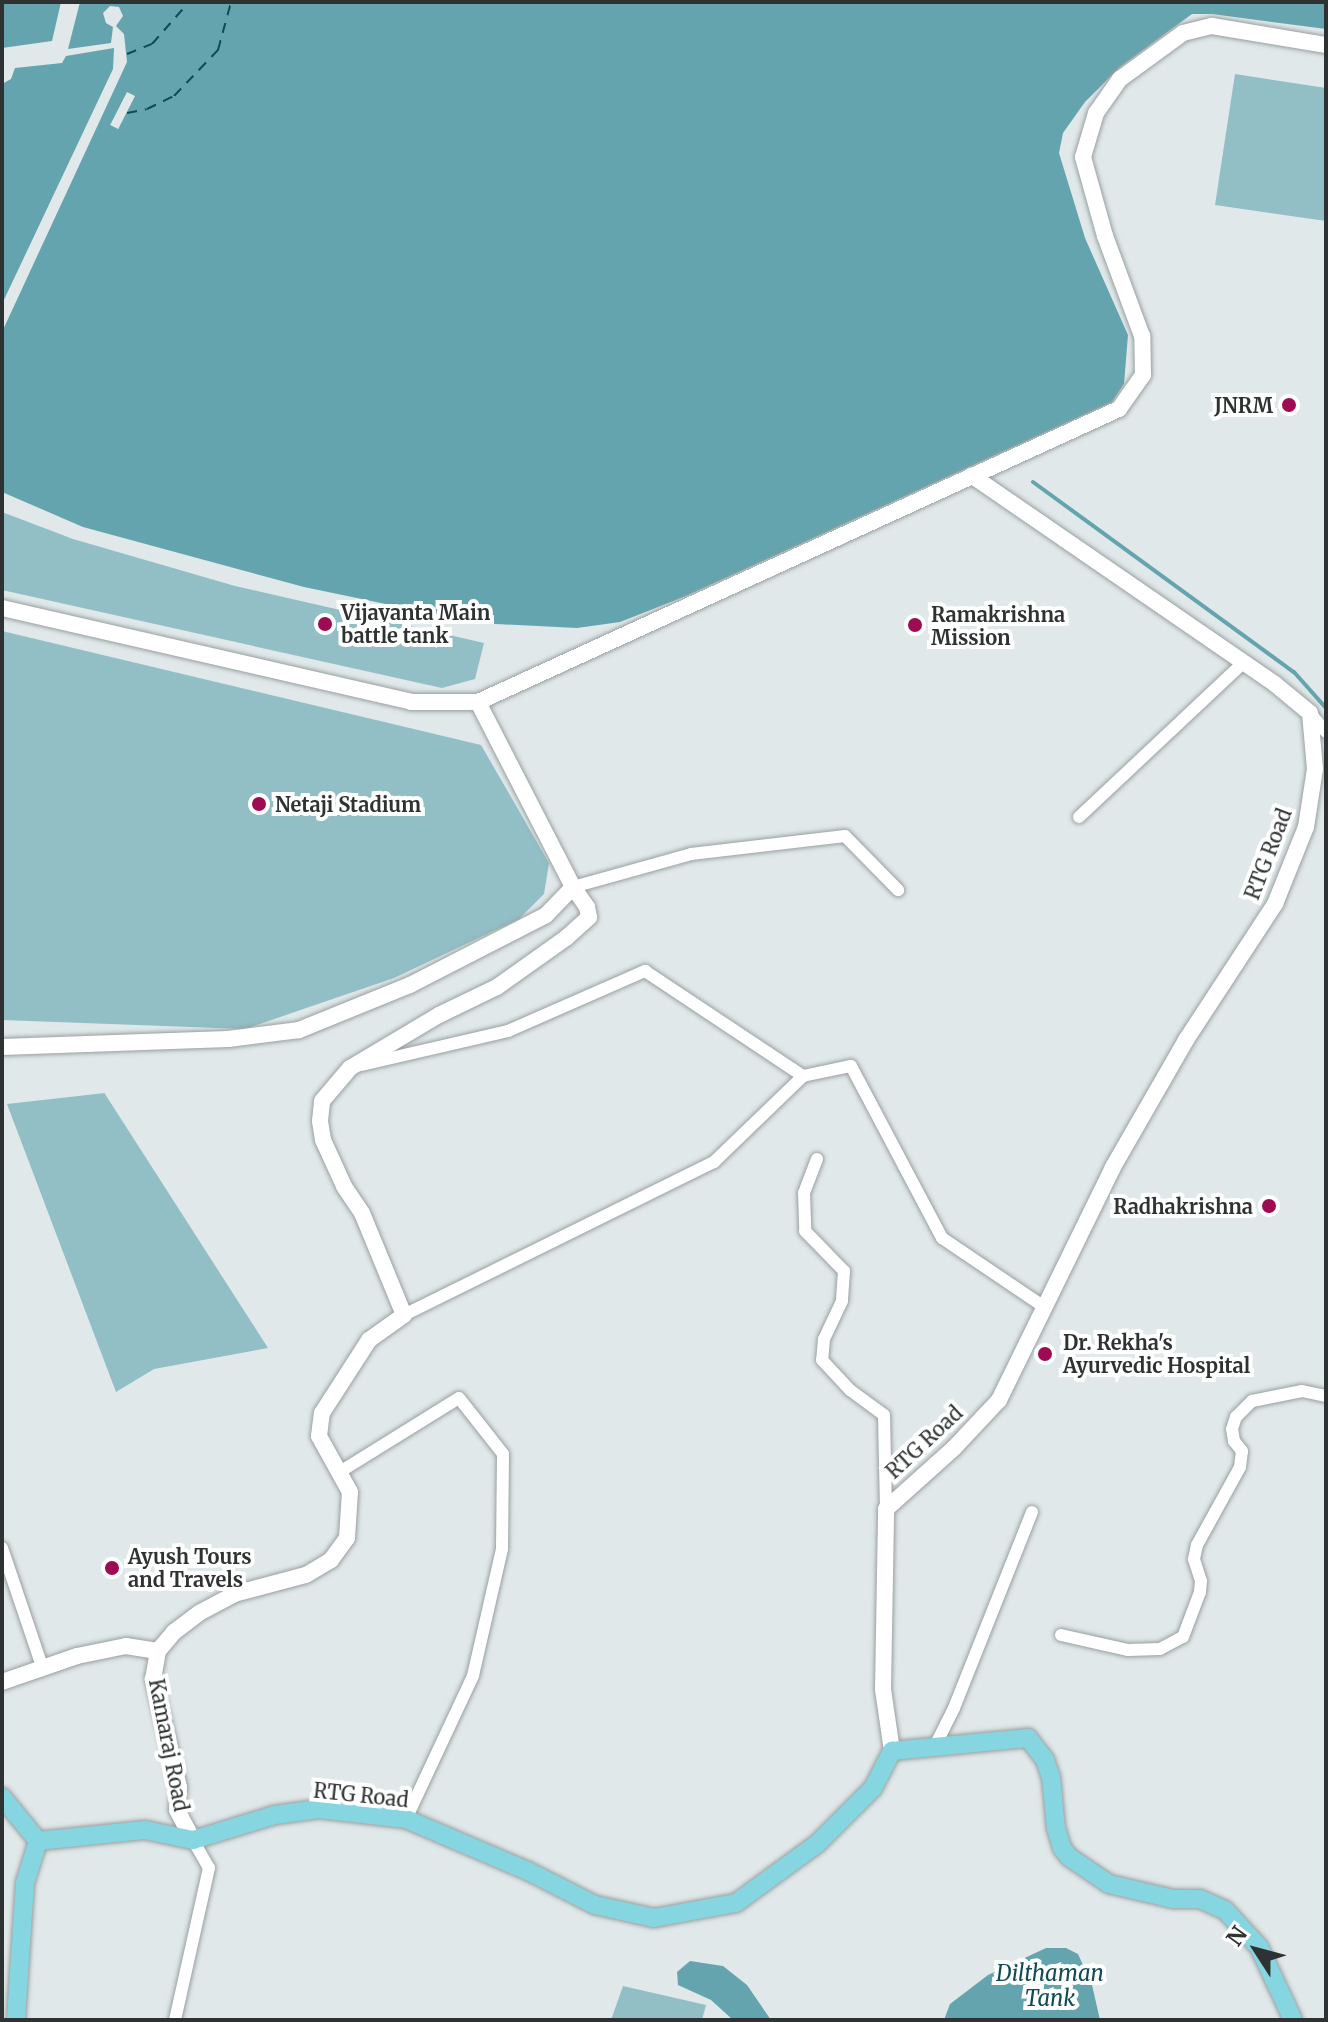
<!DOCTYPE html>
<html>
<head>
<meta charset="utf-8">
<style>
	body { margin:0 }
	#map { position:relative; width:1328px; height:2022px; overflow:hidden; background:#e0e8e9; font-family:Merriweather,serif }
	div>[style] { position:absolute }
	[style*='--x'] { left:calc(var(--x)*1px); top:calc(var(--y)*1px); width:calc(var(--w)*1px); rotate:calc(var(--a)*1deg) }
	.green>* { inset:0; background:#92bec6 }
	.water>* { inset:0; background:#64a4ae }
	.pier>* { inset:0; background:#e0e8e9; transform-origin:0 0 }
	.stream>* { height:4px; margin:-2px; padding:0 2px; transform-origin:2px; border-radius:2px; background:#64a4ae }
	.ferry>* { height:2px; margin-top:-1px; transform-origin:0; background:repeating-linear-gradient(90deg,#114b53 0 10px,transparent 0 18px) }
	.roads { filter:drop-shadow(0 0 2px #999fa1) drop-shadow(0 0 2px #999fa1) }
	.street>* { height:12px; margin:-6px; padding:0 6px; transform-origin:6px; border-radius:6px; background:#fff }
	.secondary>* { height:16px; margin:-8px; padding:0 8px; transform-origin:8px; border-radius:8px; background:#fff }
	.primary>* { height:18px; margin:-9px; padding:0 9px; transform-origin:9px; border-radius:9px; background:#86d6e2 }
	.dots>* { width:22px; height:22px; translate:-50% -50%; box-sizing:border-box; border:4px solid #fff; border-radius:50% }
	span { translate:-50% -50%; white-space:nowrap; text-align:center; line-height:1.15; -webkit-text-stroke:8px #fff; paint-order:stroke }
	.poi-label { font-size:20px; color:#2f3232; font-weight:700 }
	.right { translate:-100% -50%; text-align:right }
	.left { translate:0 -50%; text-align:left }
	.street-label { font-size:20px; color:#2f3232 }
	.water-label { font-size:22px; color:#114b53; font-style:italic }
	.frame { position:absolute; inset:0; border:4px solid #2f3232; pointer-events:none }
	.north { position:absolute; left:1216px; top:1910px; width:80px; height:80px; -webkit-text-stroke:6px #fff; paint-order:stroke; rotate:306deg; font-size:22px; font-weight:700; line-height:32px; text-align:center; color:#2f3232 }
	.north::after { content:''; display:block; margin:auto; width:28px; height:36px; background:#2f3232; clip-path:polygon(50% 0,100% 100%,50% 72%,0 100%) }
</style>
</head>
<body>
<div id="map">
	<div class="green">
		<div style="clip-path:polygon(1235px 74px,1326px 88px,1326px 221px,1215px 205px)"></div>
		<div style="clip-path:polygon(2px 512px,73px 539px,235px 586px,484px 643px,475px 679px,442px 688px,2px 590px)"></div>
		<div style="clip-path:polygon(2px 631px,481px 745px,549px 863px,544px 894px,519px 919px,394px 978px,245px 1029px,2px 1020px)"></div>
		<div style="clip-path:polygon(105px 1093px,105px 1094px,268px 1348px,154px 1369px,116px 1392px,7px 1104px)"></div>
		<div style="clip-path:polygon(623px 1986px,706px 2005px,702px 2020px,611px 2020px)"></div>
	</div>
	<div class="water">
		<div style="clip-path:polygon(2px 2px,1326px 2px,1326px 29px,1212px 14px,1192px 14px,1120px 67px,1085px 102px,1063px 133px,1059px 153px,1085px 238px,1128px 335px,1124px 384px,1112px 402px,686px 596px,620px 622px,577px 628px,477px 623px,304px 587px,83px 527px,2px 492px)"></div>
		<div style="clip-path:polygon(1046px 1948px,1066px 1948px,1078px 1954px,1092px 1985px,1100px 2020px,944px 2020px,950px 2004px,988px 1975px)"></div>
		<div style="clip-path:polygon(690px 1961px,723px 1966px,747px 1985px,771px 2020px,733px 2020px,711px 2000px,678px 1985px,677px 1972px)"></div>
	</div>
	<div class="pier">
		<div style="clip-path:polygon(61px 2px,80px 2px,68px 49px,111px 43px,113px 27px,106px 23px,103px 13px,110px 6px,119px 7px,123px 16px,116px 26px,124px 34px,127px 62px,2px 332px,2px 304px,113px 69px,114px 48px,66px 56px,62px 63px,15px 68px,11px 79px,2px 84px,2px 48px,52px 41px)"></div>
		<div style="left:127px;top:92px;width:9px;height:37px;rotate:27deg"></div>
	</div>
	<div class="stream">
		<div style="--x:1033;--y:482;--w:323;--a:36.1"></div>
		<div style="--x:1294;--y:672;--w:48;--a:48.4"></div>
	</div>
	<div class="ferry">
		<div style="--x:127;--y:54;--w:27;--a:-22"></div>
		<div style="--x:152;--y:44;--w:56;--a:-48.6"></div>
		<div style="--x:127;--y:113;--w:20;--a:-11"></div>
		<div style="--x:147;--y:109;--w:30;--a:-26"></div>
		<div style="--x:174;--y:96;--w:64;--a:-46.3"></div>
		<div style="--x:218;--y:50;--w:50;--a:-74.8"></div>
	</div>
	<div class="roads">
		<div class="street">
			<div style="--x:1310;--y:713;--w:25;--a:50"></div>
			<div style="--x:1079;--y:817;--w:225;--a:-43.2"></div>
			<div style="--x:573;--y:887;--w:123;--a:-15.6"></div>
			<div style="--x:691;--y:854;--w:155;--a:-6.7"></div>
			<div style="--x:845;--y:836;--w:76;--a:45.5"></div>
			<div style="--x:361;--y:1065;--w:151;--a:-13"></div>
			<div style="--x:508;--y:1031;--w:150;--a:-23.7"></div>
			<div style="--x:645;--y:971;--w:190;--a:33.6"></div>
			<div style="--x:803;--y:1076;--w:49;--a:-11.8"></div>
			<div style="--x:851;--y:1066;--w:195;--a:62.1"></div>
			<div style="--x:942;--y:1238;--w:122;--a:34"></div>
			<div style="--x:817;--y:1159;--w:36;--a:111"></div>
			<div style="--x:804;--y:1193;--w:38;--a:88"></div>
			<div style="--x:805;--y:1231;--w:56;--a:45.7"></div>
			<div style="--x:844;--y:1271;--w:30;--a:94"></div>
			<div style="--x:842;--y:1301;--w:42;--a:115.3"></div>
			<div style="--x:824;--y:1339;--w:21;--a:95"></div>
			<div style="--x:822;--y:1360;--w:41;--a:47"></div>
			<div style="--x:850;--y:1390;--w:42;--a:36.3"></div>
			<div style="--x:884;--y:1415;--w:94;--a:88.8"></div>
			<div style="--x:404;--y:1315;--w:346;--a:-26.3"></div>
			<div style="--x:714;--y:1162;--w:124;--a:-44"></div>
			<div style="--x:338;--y:1473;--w:142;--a:-31.8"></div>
			<div style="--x:459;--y:1398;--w:71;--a:51.8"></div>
			<div style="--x:503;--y:1454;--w:95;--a:90.6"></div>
			<div style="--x:502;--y:1549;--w:130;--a:102.9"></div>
			<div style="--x:473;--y:1676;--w:158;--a:115.1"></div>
			<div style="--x:2;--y:1548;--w:128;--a:71.3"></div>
			<div style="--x:1061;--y:1635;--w:69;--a:12.6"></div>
			<div style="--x:1128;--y:1650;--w:32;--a:-2"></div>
			<div style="--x:1160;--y:1649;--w:26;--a:-28"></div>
			<div style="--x:1183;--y:1637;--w:48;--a:-69.3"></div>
			<div style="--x:1200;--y:1592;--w:11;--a:-85"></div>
			<div style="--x:1201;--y:1581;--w:23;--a:-108"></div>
			<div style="--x:1194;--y:1559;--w:14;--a:-78"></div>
			<div style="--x:1197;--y:1545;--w:89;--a:-61.1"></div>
			<div style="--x:1240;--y:1467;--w:16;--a:-83"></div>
			<div style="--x:1242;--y:1451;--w:13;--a:-129"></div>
			<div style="--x:1234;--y:1441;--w:12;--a:-99"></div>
			<div style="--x:1232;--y:1429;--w:13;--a:-72"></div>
			<div style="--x:1236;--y:1417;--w:23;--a:-45"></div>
			<div style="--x:1252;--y:1401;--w:51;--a:-11.3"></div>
			<div style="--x:1302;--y:1391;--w:25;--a:12"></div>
			<div style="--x:935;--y:1746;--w:42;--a:-63.4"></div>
			<div style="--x:954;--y:1708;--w:211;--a:-68.3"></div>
			<div style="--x:175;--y:2020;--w:156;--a:-77.4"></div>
			<div style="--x:209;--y:1868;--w:32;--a:-120"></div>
		</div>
		<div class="secondary">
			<div style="--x:2;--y:608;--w:420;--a:12.9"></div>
			<div style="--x:411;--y:702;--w:67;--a:0"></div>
			<div style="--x:478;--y:702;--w:705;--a:-24.57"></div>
			<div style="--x:1119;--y:409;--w:42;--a:-54.8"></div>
			<div style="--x:1143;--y:375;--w:39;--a:-91"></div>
			<div style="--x:1142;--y:336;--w:107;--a:-110.3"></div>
			<div style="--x:1105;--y:236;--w:82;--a:-105.6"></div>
			<div style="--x:1083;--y:157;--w:46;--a:-73.5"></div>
			<div style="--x:1096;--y:113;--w:42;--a:-54.8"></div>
			<div style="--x:1120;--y:79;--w:78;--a:-36.1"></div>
			<div style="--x:1183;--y:33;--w:30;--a:-14"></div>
			<div style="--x:1212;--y:26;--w:116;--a:9.5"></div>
			<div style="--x:2;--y:1047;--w:226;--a:-2"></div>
			<div style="--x:228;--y:1039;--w:72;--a:-7.2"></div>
			<div style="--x:299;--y:1030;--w:120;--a:-22.1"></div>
			<div style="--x:410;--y:985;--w:153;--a:-27.2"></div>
			<div style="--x:546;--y:915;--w:39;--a:-46"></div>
			<div style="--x:573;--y:887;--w:208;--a:-117.2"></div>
			<div style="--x:158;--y:1651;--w:27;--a:100"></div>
			<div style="--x:153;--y:1678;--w:112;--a:76.6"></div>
			<div style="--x:179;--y:1787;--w:23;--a:95"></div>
			<div style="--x:177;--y:1810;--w:34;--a:62"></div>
			<div style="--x:2;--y:1682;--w:79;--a:-19.1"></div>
			<div style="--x:77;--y:1656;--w:50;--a:-11.5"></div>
			<div style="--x:126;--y:1646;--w:32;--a:9"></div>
			<div style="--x:158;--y:1651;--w:25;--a:-50"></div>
			<div style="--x:174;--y:1632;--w:31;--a:-37"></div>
			<div style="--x:199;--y:1613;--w:40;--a:-28"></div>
			<div style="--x:234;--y:1594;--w:74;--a:-14.8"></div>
			<div style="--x:306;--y:1575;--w:29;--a:-31"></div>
			<div style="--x:331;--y:1560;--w:27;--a:-54"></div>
			<div style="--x:347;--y:1538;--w:46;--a:-86.3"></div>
			<div style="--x:350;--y:1492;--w:64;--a:-119"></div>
			<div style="--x:319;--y:1436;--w:23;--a:-83"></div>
			<div style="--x:322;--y:1413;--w:87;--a:-57.2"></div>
			<div style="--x:369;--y:1340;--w:43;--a:-35.5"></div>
			<div style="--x:404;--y:1315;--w:110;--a:-112.4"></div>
			<div style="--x:362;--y:1213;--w:32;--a:-124"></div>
			<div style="--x:344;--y:1186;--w:51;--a:-114.5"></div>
			<div style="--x:323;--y:1140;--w:19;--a:-99"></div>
			<div style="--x:320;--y:1121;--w:20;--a:-84"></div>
			<div style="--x:322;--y:1101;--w:43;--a:-49.7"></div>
			<div style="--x:350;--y:1068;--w:104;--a:-30.8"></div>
			<div style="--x:439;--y:1015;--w:64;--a:-25.8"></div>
			<div style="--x:497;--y:987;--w:85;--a:-35.4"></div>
			<div style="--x:566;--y:938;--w:31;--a:-42"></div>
			<div style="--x:589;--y:917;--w:10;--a:-101"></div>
			<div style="--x:587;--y:907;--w:24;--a:-125"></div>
			<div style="--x:892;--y:1751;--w:63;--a:-98.3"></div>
			<div style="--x:883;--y:1689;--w:180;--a:-89"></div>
			<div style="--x:886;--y:1509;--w:91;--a:-41.9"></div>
			<div style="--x:954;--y:1448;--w:66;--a:-46.8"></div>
			<div style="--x:999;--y:1400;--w:259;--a:-63.9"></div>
			<div style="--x:1113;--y:1167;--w:146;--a:-60.1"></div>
			<div style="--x:1186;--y:1040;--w:163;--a:-56.8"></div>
			<div style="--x:1275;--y:904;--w:83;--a:-68.1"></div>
			<div style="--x:1306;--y:827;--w:59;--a:-81.2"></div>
			<div style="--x:1315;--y:769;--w:56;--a:-95.1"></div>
			<div style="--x:1310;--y:713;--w:45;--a:-140.4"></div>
			<div style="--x:1275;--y:684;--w:368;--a:-145.5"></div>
		</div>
		<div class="primary">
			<div style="--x:2;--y:1797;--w:57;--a:50.7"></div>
			<div style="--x:38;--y:1841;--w:44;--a:107.2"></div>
			<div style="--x:25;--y:1883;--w:137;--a:93.8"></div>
			<div style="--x:38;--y:1841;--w:108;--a:-5.9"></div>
			<div style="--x:145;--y:1830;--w:49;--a:11.8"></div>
			<div style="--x:193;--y:1840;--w:86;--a:-17"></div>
			<div style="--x:275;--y:1815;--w:44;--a:-7.8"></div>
			<div style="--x:319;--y:1809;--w:88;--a:6.6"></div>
			<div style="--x:406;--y:1819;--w:133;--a:23.1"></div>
			<div style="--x:528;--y:1871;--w:75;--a:26.9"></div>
			<div style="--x:595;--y:1905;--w:60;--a:12.4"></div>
			<div style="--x:654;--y:1918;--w:83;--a:-10.4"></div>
			<div style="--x:736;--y:1903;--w:100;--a:-36.1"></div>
			<div style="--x:817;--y:1844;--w:79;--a:-45"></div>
			<div style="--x:873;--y:1788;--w:42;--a:-62.8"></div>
			<div style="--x:892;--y:1751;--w:137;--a:-5.5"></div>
			<div style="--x:1028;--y:1738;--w:28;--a:52"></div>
			<div style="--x:1045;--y:1760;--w:18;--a:71"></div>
			<div style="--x:1051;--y:1777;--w:51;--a:84.4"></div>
			<div style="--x:1056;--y:1828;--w:21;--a:73"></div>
			<div style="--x:1062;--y:1848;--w:11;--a:52"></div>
			<div style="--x:1069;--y:1857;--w:48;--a:34"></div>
			<div style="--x:1109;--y:1884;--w:66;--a:13.2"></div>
			<div style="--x:1173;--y:1899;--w:27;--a:0"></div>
			<div style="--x:1200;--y:1899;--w:27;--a:24"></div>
			<div style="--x:1225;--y:1910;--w:50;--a:47.4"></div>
			<div style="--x:1259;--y:1947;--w:81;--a:65"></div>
		</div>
	</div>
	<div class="dots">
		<div style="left:1289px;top:405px;background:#9f0b53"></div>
		<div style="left:325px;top:624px;background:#9f0b53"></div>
		<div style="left:915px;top:625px;background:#9f0b53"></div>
		<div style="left:259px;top:804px;background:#9f0b53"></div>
		<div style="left:1269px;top:1206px;background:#9f0b53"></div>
		<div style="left:1045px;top:1354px;background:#9f0b53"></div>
		<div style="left:112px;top:1568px;background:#9f0b53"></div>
	</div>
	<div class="poi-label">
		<span class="right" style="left:1273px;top:405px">JNRM</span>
		<span class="left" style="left:341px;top:624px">Vijayanta Main<br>battle tank</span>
		<span class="left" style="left:931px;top:626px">Ramakrishna<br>Mission</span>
		<span class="left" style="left:275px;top:804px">Netaji Stadium</span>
		<span class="right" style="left:1253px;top:1206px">Radhakrishna</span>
		<span class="left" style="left:1063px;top:1354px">Dr. Rekha's<br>Ayurvedic Hospital</span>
		<span class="left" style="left:128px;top:1568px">Ayush Tours<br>and Travels</span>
	</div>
	<div class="street-label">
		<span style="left:1268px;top:854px;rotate:-69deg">RTG Road</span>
		<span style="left:924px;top:1442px;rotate:-43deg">RTG Road</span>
		<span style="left:169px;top:1745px;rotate:79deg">Kamaraj Road</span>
		<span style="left:361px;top:1795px;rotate:6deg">RTG Road</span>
	</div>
	<div class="water-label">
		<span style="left:1050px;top:1986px">Dilthaman<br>Tank</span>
	</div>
	<div class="frame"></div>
	<div class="north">N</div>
</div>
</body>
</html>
